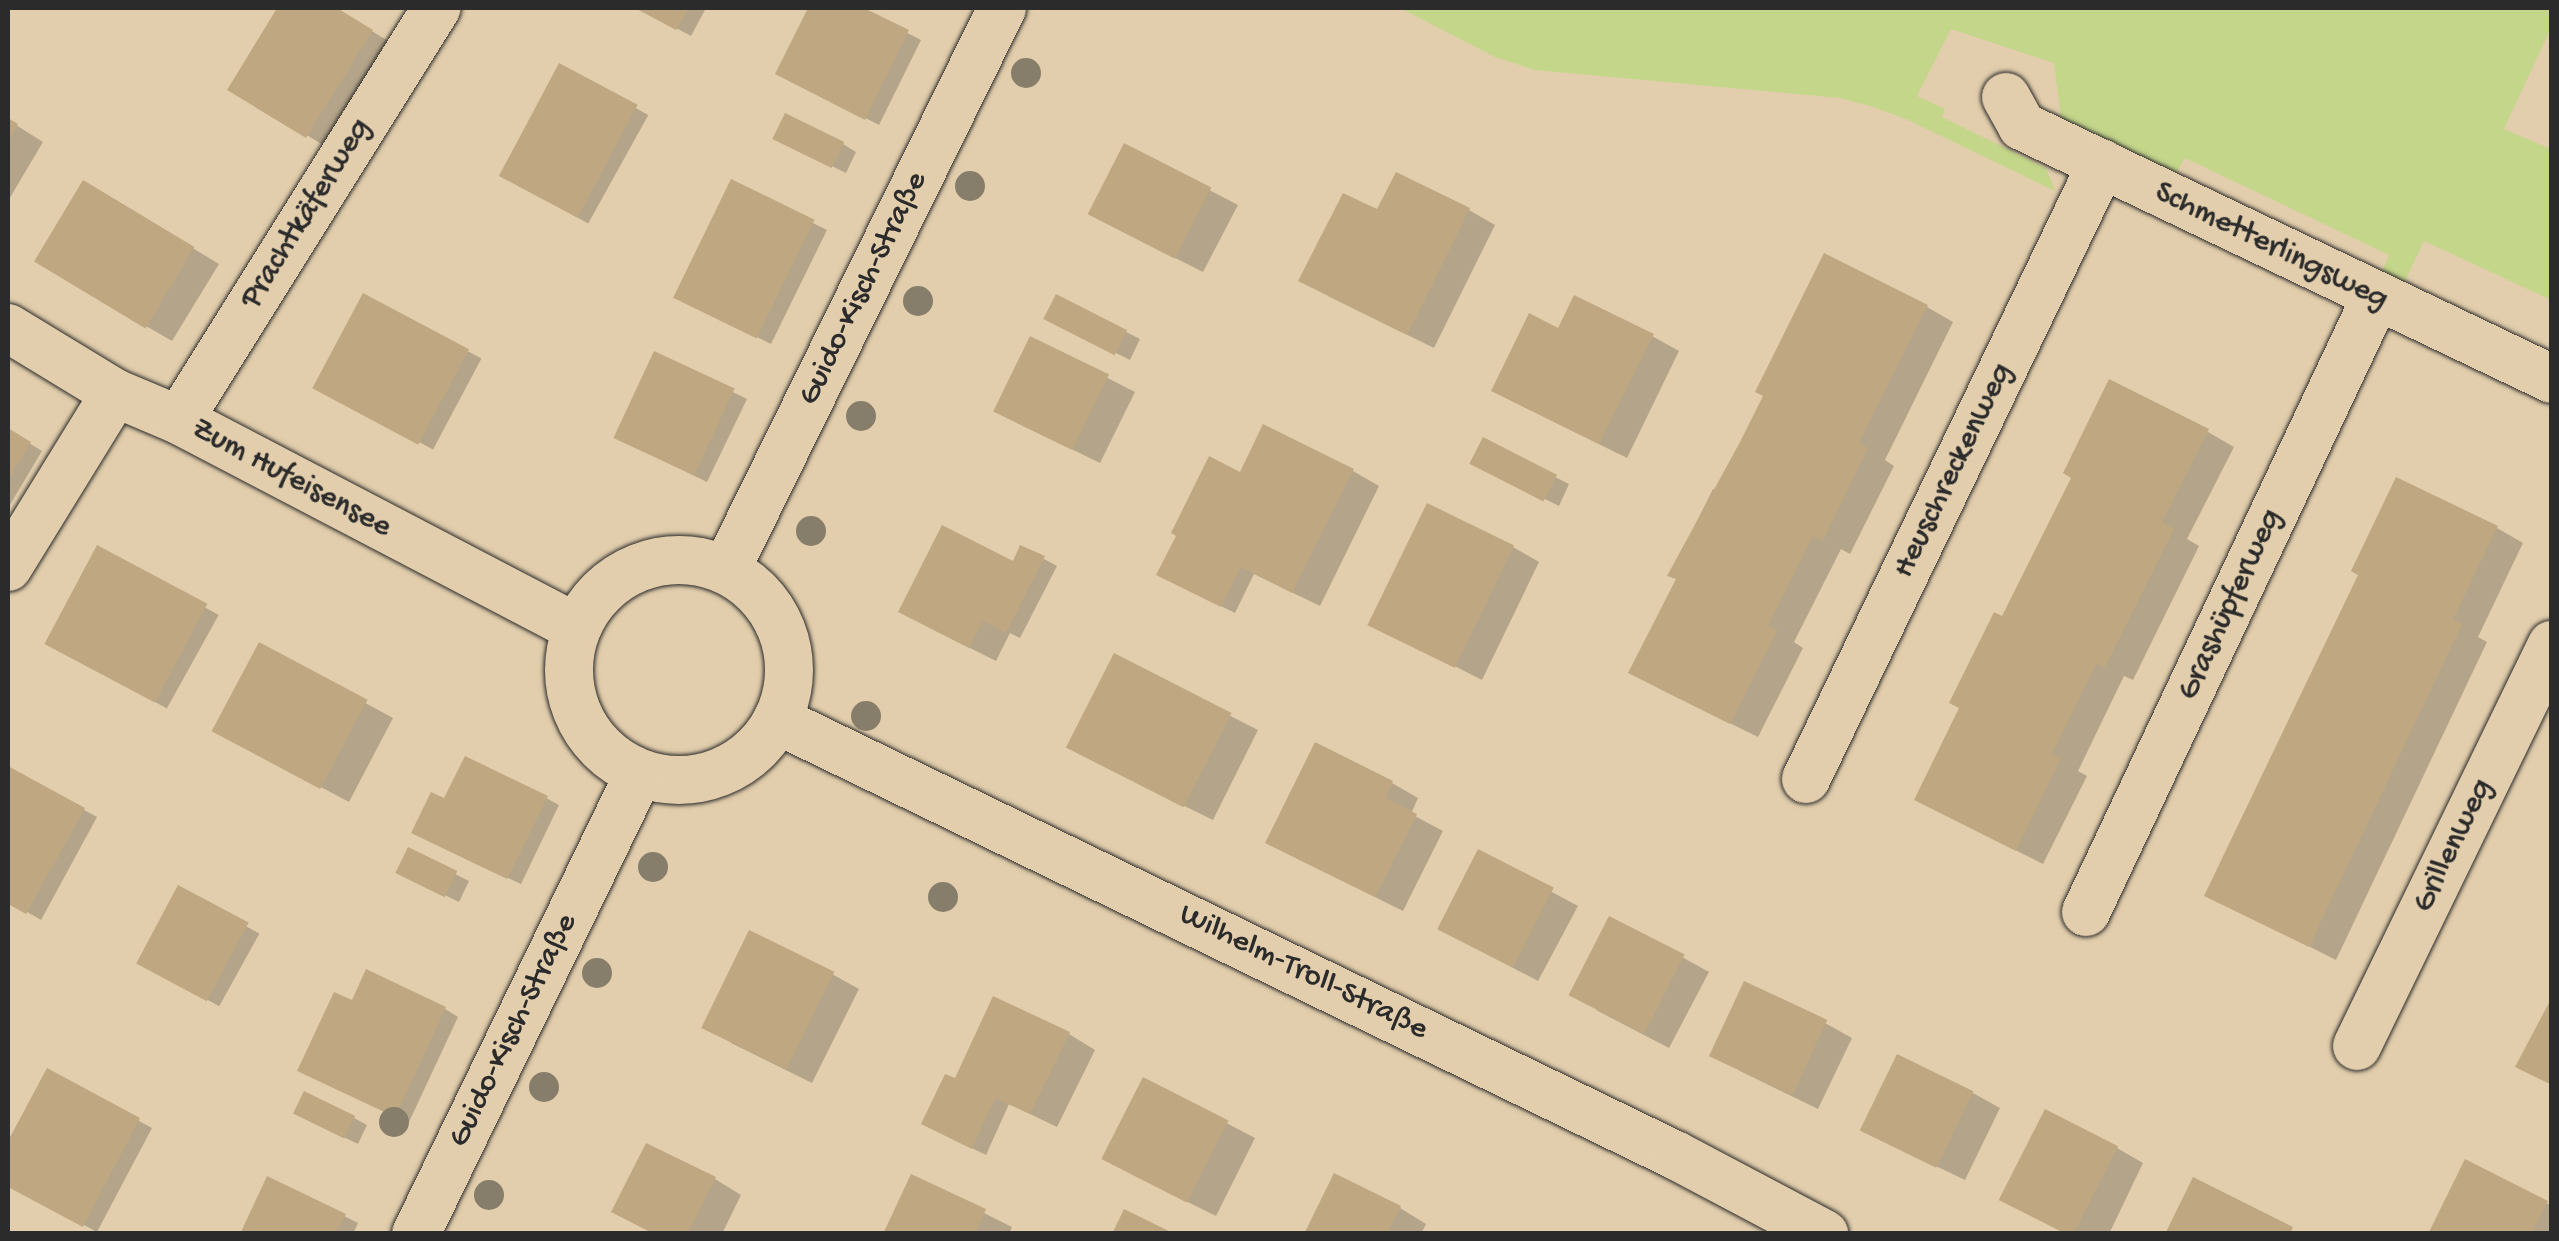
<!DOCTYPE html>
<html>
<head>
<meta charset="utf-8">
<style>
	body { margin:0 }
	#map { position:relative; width:2559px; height:1241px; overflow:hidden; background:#e2ceac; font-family:"Gochi Hand",sans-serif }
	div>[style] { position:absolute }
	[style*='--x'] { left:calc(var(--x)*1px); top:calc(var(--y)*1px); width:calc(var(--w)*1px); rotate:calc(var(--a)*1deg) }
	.green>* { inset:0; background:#c4d68a }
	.shadow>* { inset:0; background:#0003; transform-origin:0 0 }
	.building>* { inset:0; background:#bfa782; transform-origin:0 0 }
	.roads { filter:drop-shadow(0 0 2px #2b2b2b) drop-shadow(0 0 2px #2b2b2b) }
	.street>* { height:48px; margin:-24px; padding:0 24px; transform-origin:24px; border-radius:24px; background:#e2ceac }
	.street>.ring { margin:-24px; padding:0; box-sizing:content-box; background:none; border:48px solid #e2ceac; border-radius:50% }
	.trees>* { width:30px; height:30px; margin:-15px; border-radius:50%; background:#867e6a }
	span { translate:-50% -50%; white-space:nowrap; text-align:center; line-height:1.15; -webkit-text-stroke:8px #e2ceac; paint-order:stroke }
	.street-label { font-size:32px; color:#2b2b2b }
	.frame { position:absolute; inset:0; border:10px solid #2b2b2b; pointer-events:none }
</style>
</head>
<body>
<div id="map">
	<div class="green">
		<div style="clip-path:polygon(1400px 8px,2551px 8px,2551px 28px,2504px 129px,2551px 149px,2551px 300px,2424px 241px,2404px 283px,2382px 272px,2389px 255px,2185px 158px,2174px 178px,2062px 125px,2054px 63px,1951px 29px,1917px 96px,1945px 109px,1942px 117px,2046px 168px,2055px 191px,1906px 119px,1870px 106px,1840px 98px,1535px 70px,1495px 57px)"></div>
	</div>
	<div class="shadow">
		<div style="clip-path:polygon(280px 8px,334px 8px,398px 47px,333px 151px,231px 89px)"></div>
		<div style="clip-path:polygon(639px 8px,706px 8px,691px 36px)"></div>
		<div style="clip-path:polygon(810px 8px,858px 8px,921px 40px,879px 125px,778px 73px)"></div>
		<div style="left:560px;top:66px;width:101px;height:124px;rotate:29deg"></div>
		<div style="clip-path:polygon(8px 120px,43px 142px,8px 201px)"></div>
		<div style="clip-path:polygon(843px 144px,856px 152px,846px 173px,789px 145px)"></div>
		<div style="clip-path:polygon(1125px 146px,1238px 205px,1203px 272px,1118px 229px)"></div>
		<div style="clip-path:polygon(732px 183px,827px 230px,771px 344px,690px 304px)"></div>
		<div style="clip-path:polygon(110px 198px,219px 264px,172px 341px,146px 326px)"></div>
		<div style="clip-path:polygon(1469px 210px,1495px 225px,1434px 348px,1328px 296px)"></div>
		<div style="left:364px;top:296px;width:133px;height:103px;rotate:28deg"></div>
		<div style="clip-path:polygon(1057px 297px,1140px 339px,1130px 360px,1060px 325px)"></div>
		<div style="clip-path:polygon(1927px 307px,1953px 322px,1885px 460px,1894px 466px,1850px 554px,1841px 549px,1794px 642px,1803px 648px,1758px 737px,1658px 688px,1678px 579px,1670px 575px,1713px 489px,1718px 492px)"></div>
		<div style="clip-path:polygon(1652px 336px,1679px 351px,1627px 458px,1520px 405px)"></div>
		<div style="clip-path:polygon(1031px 339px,1135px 392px,1100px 463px,1022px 425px)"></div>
		<div style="clip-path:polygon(655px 354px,747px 399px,707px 482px,629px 444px)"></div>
		<div style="clip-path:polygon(8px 430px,42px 451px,8px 508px)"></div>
		<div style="clip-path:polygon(2208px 432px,2234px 447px,2187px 539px,2199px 546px,2133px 680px,2124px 676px,2078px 771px,2087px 776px,2043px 864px,1944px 814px,2003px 619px,2074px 477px)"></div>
		<div style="clip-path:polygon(1484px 441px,1569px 484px,1559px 506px,1485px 469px)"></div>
		<div style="clip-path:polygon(1353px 471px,1379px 486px,1320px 606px,1254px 574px,1235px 613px,1173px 582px,1241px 475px)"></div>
		<div style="clip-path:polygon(2497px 528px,2523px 543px,2478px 637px,2487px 642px,2336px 960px,2207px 895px)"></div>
		<div style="clip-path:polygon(1513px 547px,1539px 562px,1482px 680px,1372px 624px)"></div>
		<div style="left:98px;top:548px;width:138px;height:107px;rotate:29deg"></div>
		<div style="clip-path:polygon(1044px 559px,1057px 566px,1020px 638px,1010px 633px,996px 661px,928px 627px,1013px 564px)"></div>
		<div style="clip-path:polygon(260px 646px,393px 718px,349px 802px,242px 745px)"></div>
		<div style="clip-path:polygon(1115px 657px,1258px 730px,1213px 820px,1097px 763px)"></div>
		<div style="clip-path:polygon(8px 768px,97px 817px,41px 920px,8px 901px)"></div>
		<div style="clip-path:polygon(1392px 783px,1418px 798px,1411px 814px,1443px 831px,1403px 911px,1294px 857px)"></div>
		<div style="clip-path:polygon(546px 798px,559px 805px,521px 884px,427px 840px,445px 801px)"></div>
		<div style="clip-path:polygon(409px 851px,469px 881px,459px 902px,412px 879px)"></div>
		<div style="clip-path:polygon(1479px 853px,1578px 906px,1538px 981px,1466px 943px)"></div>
		<div style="left:179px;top:889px;width:92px;height:83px;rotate:29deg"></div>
		<div style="clip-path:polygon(1682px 957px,1709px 972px,1669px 1048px,1596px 1010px)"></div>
		<div style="clip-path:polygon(832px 974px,859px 989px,812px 1083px,731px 1043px)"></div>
		<div style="clip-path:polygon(353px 1003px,445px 1009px,458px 1017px,409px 1122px,314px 1077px)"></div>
		<div style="clip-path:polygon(1825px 1023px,1852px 1038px,1818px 1109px,1738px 1070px)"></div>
		<div style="clip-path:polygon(1069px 1034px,1095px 1050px,1057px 1127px,1009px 1104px,986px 1155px,937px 1131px,966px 1087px)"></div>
		<div style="clip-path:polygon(48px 1072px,152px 1128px,97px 1232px,8px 1184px,8px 1146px)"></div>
		<div style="clip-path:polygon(1144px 1080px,1255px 1138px,1216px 1216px,1131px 1174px)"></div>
		<div style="clip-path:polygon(1973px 1093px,2000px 1108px,1965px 1180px,1890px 1144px)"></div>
		<div style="clip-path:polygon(354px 1118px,367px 1125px,358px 1144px,308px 1120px)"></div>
		<div style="clip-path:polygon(2117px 1148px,2143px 1163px,2109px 1234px,2068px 1234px,2003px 1199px)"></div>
		<div style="clip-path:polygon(2466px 1162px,2552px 1206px,2552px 1234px,2431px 1234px)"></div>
		<div style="clip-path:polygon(912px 1177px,1012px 1227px,1009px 1234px,885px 1234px)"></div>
		<div style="clip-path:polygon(715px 1179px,741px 1195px,722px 1234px,655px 1234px)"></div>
		<div style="clip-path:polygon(1400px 1208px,1426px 1224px,1421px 1234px,1307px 1234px)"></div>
		<div style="clip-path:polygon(344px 1216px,358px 1223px,353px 1234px,242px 1234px)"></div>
	</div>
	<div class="building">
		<div style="clip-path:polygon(277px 8px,337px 8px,373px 30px,306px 138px,227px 90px)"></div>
		<div style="clip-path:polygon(635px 8px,689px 8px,676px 30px)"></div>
		<div style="clip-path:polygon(808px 8px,864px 8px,909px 30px,865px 120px,775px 74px)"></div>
		<div style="left:559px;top:63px;width:89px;height:128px;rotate:28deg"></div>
		<div style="left:785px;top:113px;width:66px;height:29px;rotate:26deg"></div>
		<div style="clip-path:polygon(8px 118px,18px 124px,8px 142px)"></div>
		<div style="left:1124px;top:143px;width:98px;height:80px;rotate:27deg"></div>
		<div style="clip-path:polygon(1396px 172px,1470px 208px,1407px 335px,1298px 281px,1343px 193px,1377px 209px)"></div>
		<div style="left:731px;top:179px;width:93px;height:132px;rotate:26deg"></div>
		<div style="left:83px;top:180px;width:130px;height:95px;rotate:31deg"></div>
		<div style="clip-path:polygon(1824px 253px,1928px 305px,1859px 443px,1868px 448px,1823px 541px,1813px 536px,1768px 626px,1778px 630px,1730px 724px,1628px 673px,1676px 579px,1667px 576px,1740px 442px,1763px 396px,1755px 392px)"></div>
		<div style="left:363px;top:293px;width:120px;height:108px;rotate:28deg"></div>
		<div style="left:1056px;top:294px;width:80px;height:28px;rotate:27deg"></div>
		<div style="clip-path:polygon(1574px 295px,1654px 334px,1599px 444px,1491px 391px,1529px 313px,1558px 328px)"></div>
		<div style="left:1030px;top:336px;width:88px;height:84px;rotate:26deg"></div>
		<div style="left:654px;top:351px;width:89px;height:96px;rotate:25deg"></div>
		<div style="clip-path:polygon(2109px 379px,2209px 429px,2162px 522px,2174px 529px,2105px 667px,2097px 663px,2052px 754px,2061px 758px,2016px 851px,1914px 800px,1959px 708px,1949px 703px,1994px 612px,2002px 616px,2071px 478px,2063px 473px)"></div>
		<div style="clip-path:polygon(1263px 424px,1354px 469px,1292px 593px,1241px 567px,1221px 607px,1156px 575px,1176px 536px,1171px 533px,1209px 456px,1240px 472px)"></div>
		<div style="clip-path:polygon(8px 428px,31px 442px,8px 480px)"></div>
		<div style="left:1483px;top:437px;width:83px;height:30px;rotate:27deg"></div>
		<div style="clip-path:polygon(2396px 477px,2498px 526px,2453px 619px,2462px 624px,2309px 947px,2204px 896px,2358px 575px,2351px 571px)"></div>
		<div style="left:1427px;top:503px;width:97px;height:136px;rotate:26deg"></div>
		<div style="clip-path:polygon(942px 525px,1013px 561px,1020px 545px,1045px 556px,1006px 633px,983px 621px,969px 648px,898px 612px)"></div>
		<div style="left:97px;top:545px;width:125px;height:112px;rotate:28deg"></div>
		<div style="left:259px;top:642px;width:123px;height:101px;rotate:28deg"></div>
		<div style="left:1114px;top:653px;width:132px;height:106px;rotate:27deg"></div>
		<div style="clip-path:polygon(1315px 742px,1393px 781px,1385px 798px,1417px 814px,1375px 897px,1265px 843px)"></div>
		<div style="clip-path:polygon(465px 756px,548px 796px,507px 879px,411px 833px,431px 792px,444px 798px)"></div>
		<div style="clip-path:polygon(8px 766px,85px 808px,26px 914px,8px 904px)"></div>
		<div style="left:408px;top:847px;width:55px;height:29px;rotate:26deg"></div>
		<div style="left:1478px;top:849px;width:85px;height:90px;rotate:27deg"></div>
		<div style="left:178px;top:885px;width:80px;height:89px;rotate:28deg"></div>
		<div style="left:1609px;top:916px;width:85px;height:89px;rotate:27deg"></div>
		<div style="left:749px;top:930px;width:95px;height:109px;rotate:26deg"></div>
		<div style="clip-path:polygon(366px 969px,446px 1007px,395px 1117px,297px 1071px,334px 992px,352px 1000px)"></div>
		<div style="left:1744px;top:981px;width:92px;height:83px;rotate:25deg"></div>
		<div style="clip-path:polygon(993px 996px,1070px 1032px,1030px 1114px,995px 1098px,972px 1149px,921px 1124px,945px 1074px,955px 1078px)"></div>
		<div style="clip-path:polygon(2552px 997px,2552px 1085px,2515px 1067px)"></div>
		<div style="left:1897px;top:1054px;width:85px;height:85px;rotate:26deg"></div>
		<div style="clip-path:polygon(47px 1068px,140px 1118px,83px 1227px,8px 1187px,8px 1141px)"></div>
		<div style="left:1143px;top:1077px;width:96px;height:92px;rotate:27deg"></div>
		<div style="left:304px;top:1091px;width:57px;height:25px;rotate:26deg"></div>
		<div style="left:2045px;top:1109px;width:82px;height:102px;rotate:27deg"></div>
		<div style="clip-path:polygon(646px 1143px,716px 1177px,688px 1234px,654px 1234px,611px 1212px)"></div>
		<div style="clip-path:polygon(2465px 1159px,2548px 1201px,2532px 1234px,2428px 1234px)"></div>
		<div style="clip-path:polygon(1334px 1173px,1401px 1206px,1387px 1234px,1304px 1234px)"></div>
		<div style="clip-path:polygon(911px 1174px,986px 1209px,975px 1234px,883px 1234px)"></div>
		<div style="clip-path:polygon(267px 1176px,346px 1214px,336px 1234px,240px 1234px)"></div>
		<div style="clip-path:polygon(2193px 1177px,2293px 1227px,2290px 1234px,2165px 1234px)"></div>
		<div style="clip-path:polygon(1124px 1209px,1175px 1234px,1112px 1234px)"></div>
	</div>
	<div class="roads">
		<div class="street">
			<div style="--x:2006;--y:97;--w:33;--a:61"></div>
			<div style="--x:2022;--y:126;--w:587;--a:25.52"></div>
			<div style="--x:8;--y:328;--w:125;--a:31.3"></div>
			<div style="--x:115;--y:393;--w:69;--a:22.9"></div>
			<div style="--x:179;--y:420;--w:449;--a:27.6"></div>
			<div style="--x:179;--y:420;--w:486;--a:-58"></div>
			<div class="ring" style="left:569px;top:560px;width:172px;height:172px"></div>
			<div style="--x:8;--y:567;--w:204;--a:-58.4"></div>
			<div style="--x:726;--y:570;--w:626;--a:-63.84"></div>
			<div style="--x:777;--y:720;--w:998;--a:25.85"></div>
			<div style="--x:1675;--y:1155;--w:169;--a:27.9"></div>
			<div style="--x:1806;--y:779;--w:683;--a:-64.33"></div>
			<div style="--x:2086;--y:912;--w:678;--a:-64.76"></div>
			<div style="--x:2357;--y:1046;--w:446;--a:-64.1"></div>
			<div style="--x:416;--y:1234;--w:511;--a:-64.14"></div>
		</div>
	</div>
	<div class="trees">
		<div style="left:1026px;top:73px"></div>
		<div style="left:970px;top:186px"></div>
		<div style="left:918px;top:301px"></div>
		<div style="left:861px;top:416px"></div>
		<div style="left:811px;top:531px"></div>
		<div style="left:866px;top:716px"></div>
		<div style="left:653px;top:867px"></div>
		<div style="left:943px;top:897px"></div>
		<div style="left:597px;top:973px"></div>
		<div style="left:544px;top:1087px"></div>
		<div style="left:394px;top:1122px"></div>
		<div style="left:489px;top:1195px"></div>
	</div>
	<div class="street-label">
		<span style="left:307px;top:214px;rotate:-58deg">Prachtkäferweg</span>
		<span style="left:2271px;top:247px;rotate:26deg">Schmetterlingsweg</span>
		<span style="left:864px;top:289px;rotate:-64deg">Guido-Kisch-Straße</span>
		<span style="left:1954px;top:471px;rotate:-64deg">Heuschreckenweg</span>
		<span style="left:291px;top:479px;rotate:28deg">Zum Hufeisensee</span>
		<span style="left:2231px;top:605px;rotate:-65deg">Grashüpferweg</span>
		<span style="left:2454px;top:846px;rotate:-64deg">Grillenweg</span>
		<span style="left:1303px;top:973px;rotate:26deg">Wilhelm-Troll-Straße</span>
		<span style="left:514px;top:1031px;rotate:-64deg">Guido-Kisch-Straße</span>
	</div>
	<div class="frame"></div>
</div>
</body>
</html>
